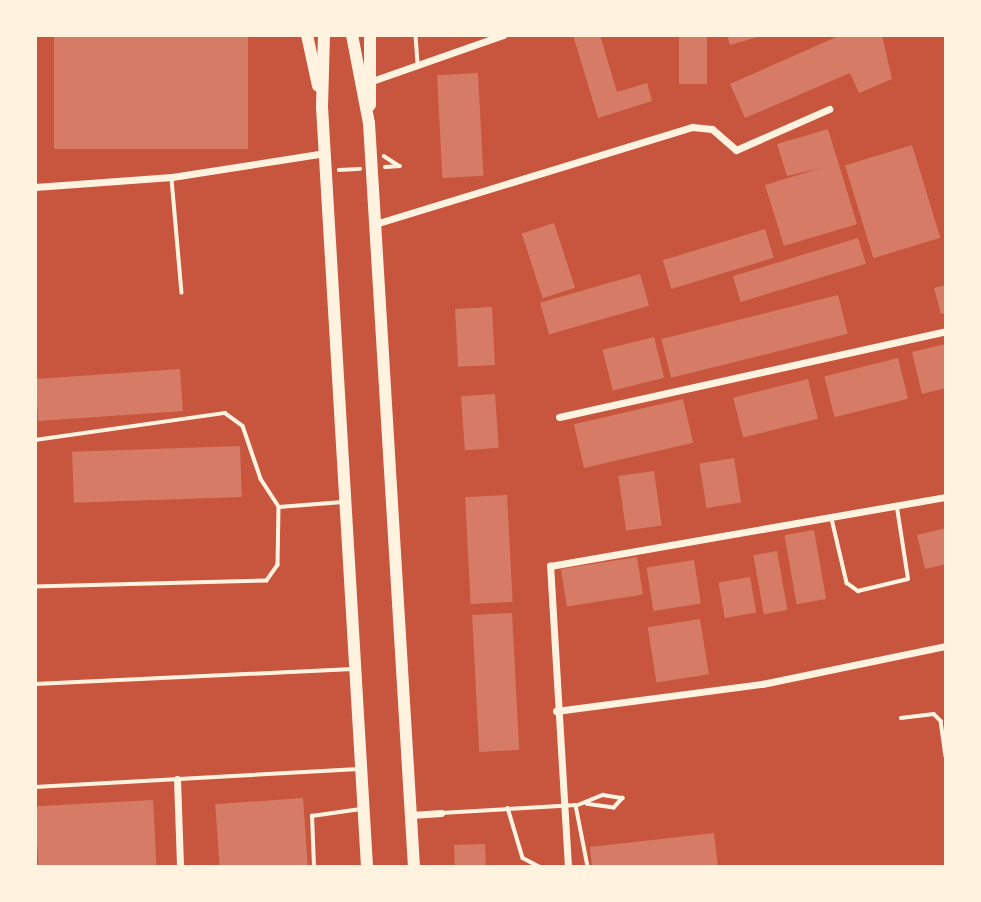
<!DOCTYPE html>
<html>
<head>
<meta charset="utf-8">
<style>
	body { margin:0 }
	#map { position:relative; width:981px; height:902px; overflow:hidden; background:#c8553d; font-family:"Fira Sans Condensed",sans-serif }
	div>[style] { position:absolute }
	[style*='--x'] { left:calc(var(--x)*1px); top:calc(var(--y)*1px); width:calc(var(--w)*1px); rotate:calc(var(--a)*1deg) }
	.building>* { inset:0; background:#d67c66; transform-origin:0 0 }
	.path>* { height:3.5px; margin:-1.75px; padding:0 1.75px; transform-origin:1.75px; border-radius:1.75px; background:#fff3e0 }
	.service>* { height:3.5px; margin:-1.75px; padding:0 1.75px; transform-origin:1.75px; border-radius:1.75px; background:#fff3e0 }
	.minor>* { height:7px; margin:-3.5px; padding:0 3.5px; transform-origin:3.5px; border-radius:3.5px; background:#fff3e0 }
	.primary>* { height:12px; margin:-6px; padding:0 6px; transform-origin:6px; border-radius:6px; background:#fff3e0 }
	span { translate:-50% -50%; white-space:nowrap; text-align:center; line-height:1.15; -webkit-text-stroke:5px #fff3e0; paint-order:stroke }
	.frame { position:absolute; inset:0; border:37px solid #fff3e0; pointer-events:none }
</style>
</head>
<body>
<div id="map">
	<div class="building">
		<div style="left:54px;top:35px;width:194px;height:114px"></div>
		<div style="clip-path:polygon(573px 35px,600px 35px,617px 92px,647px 83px,652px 101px,598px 118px)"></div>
		<div style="left:679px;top:35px;width:28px;height:49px"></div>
		<div style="clip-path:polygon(727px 35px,761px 35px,761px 36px,730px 45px)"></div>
		<div style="clip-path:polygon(841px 35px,882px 35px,892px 79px,859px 93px,850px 73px,745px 118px,730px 84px)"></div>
		<div style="left:478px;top:73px;width:103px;height:41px;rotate:87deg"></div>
		<div style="clip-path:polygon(828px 129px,857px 224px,784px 246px,765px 185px,821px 168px,787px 176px,777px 144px)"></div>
		<div style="left:912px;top:145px;width:97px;height:70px;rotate:73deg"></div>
		<div style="left:554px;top:223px;width:68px;height:34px;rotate:72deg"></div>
		<div style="left:765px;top:229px;width:30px;height:107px;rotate:73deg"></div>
		<div style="left:858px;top:238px;width:27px;height:131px;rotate:73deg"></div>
		<div style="left:640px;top:274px;width:33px;height:104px;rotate:74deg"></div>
		<div style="clip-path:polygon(946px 285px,946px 313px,941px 314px,934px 288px)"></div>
		<div style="left:838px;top:295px;width:40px;height:182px;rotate:76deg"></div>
		<div style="left:492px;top:307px;width:58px;height:37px;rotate:87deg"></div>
		<div style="left:654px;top:337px;width:42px;height:53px;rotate:76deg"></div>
		<div style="clip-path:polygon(946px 344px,946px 388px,922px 394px,912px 352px)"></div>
		<div style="left:898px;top:358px;width:42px;height:76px;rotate:76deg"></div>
		<div style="left:180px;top:369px;width:42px;height:145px;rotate:86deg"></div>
		<div style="left:808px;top:379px;width:41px;height:77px;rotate:76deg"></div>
		<div style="left:495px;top:394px;width:54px;height:34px;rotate:86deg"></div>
		<div style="left:683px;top:399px;width:45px;height:112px;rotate:77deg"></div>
		<div style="left:240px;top:446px;width:51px;height:168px;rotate:88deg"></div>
		<div style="left:734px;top:458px;width:45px;height:35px;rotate:81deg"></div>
		<div style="left:654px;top:471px;width:55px;height:36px;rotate:82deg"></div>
		<div style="left:507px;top:495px;width:107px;height:42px;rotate:87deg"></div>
		<div style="clip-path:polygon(946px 528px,946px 564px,925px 569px,917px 535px)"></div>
		<div style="left:814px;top:530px;width:70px;height:30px;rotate:80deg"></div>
		<div style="left:777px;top:551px;width:60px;height:24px;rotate:80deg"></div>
		<div style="left:637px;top:557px;width:38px;height:77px;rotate:81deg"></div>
		<div style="left:694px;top:560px;width:44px;height:48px;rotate:81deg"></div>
		<div style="left:750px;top:577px;width:36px;height:32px;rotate:80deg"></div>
		<div style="left:512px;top:613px;width:137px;height:40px;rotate:87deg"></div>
		<div style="left:700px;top:619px;width:56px;height:53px;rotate:81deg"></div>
		<div style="left:303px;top:798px;width:69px;height:88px;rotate:86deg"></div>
		<div style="left:153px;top:800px;width:67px;height:118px;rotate:87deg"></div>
		<div style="clip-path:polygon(714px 833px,718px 867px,592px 867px,590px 847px)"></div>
		<div style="left:485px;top:844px;width:23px;height:31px;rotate:88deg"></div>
	</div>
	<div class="path">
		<div style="--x:384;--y:156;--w:17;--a:33"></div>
		<div style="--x:385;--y:167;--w:15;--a:-4"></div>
		<div style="--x:339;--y:170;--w:21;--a:-3"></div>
	</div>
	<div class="service">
		<div style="--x:416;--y:35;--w:28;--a:86"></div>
		<div style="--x:172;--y:179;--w:114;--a:85"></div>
		<div style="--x:35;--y:440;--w:192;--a:-8.1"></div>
		<div style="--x:225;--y:413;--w:22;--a:36"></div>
		<div style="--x:243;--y:426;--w:56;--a:71.2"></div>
		<div style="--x:261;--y:479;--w:33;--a:57"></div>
		<div style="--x:279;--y:507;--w:58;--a:91"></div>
		<div style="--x:278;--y:565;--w:19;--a:125"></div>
		<div style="--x:267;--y:581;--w:232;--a:178.5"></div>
		<div style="--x:279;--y:507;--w:64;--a:-4.5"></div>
		<div style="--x:832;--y:519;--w:66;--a:76.8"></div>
		<div style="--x:847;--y:583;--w:14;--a:36"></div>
		<div style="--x:858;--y:591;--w:51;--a:-13.5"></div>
		<div style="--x:908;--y:579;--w:72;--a:-98.8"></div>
		<div style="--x:35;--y:684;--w:318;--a:-2.7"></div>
		<div style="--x:901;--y:718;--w:33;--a:-7"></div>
		<div style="--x:934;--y:714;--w:10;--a:45"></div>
		<div style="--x:941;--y:721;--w:35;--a:82"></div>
		<div style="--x:35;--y:787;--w:324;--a:-3.2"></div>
		<div style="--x:578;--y:805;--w:27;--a:-22"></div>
		<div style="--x:603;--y:795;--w:20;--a:9"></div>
		<div style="--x:623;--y:798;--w:13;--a:132"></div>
		<div style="--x:614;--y:808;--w:27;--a:-172"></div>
		<div style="--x:508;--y:808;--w:52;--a:73.3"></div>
		<div style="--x:523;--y:858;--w:19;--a:28"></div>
		<div style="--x:441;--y:813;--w:135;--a:-3.4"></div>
		<div style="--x:576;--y:805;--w:63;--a:79"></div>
		<div style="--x:314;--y:867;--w:51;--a:-92.2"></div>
		<div style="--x:312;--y:816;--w:49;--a:-8.1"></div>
	</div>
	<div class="minor">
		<div style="--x:372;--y:81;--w:139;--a:-19.3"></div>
		<div style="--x:35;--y:187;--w:137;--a:-4.2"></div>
		<div style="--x:172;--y:177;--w:155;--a:-8.9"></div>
		<div style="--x:375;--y:224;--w:332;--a:-17"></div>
		<div style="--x:692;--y:127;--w:20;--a:6"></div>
		<div style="--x:712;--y:129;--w:32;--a:41"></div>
		<div style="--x:736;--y:150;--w:102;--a:-23.8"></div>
		<div style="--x:559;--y:417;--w:396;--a:-12.5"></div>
		<div style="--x:556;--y:711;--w:208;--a:-7.5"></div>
		<div style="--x:762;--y:684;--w:188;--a:-11.7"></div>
		<div style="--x:177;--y:779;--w:88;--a:88"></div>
		<div style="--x:411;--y:815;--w:30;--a:-4"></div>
		<div style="--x:568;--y:867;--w:302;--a:-93.4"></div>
		<div style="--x:550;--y:566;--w:402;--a:-9.9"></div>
	</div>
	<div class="primary">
		<div style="--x:307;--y:35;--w:52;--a:77.8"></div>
		<div style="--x:324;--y:35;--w:72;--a:91.6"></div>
		<div style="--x:322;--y:107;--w:761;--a:86.61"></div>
		<div style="--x:352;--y:35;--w:90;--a:79.1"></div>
		<div style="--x:369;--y:123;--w:745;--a:86.54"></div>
		<div style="--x:370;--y:105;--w:70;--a:-90"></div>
	</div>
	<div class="frame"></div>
</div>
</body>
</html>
